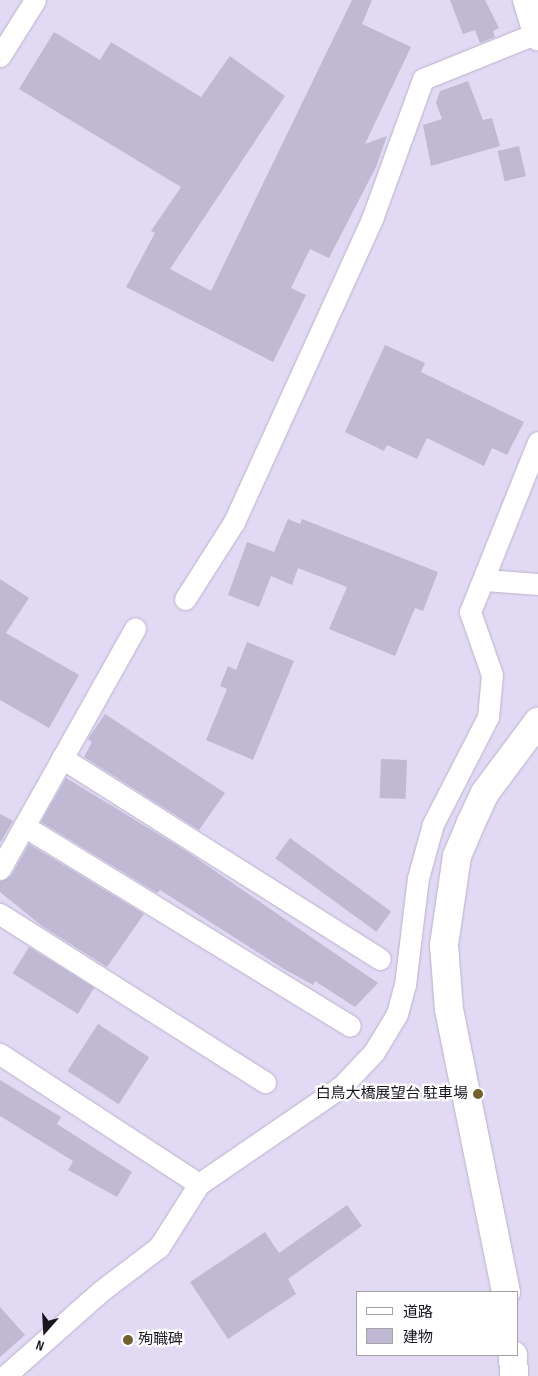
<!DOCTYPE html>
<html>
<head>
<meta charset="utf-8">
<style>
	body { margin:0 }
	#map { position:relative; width:538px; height:1376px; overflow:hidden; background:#e2daf5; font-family:"Sofia Sans Condensed","Noto Sans JP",sans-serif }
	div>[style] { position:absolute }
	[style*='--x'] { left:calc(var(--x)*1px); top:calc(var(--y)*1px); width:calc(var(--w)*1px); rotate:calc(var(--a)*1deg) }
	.building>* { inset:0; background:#c0b9d3; transform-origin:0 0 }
	.roads { filter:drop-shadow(0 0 1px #bab2cc) drop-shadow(0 0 1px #bab2cc) }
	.minor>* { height:21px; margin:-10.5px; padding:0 10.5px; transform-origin:10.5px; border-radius:10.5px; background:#fff }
	.secondary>* { height:28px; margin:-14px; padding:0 14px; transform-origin:14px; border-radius:14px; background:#fff }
	.motorway>* { height:28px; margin:-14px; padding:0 14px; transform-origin:14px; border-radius:14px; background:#fff }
	.dots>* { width:14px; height:14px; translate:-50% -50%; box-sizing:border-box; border:2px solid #fff; border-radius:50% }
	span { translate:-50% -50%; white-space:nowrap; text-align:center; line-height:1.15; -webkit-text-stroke:4.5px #fff; paint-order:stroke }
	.poi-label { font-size:15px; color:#19161f }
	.right { translate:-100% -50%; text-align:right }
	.left { translate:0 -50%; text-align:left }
	.legend { position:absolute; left:356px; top:1291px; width:162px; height:65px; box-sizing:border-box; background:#fff; border:1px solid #a3a2a5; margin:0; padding:6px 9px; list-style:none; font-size:15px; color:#19161f }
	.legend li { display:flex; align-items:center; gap:10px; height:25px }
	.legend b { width:25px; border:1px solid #a3a2a5 }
	.north { position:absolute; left:20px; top:1306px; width:50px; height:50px; -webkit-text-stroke:4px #fff; paint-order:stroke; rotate:199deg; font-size:14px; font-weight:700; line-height:20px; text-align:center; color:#19161f }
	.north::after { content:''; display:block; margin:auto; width:18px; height:22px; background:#19161f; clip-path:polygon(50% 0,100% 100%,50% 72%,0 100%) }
</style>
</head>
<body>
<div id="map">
	<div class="building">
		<div style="clip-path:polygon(352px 0,372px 0,362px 24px,411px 47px,365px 144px,387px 136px,376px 167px,329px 258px,310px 249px,291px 288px,306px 295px,273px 362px,126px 287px,155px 233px,151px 231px,181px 187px,19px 89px,54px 32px,100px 60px,111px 42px,201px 97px,230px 56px,285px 96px,170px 269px,211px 291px)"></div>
		<div style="clip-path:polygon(450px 0,485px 0,499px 28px,493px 31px,495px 37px,480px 43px,475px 30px,463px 34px)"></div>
		<div style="clip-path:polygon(468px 81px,483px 120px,492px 118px,500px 146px,431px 166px,423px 125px,442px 119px,436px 103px,440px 91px)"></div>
		<div style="left:519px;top:146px;width:31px;height:22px;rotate:77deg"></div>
		<div style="clip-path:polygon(385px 345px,425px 363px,421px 372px,524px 422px,507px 455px,492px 448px,484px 466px,427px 438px,417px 459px,387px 445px,384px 451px,345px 432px)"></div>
		<div style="clip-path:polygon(288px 519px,300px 524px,302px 519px,438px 572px,423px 611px,415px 608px,395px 656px,329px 629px,347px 587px,298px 568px,292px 585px,271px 576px,259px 607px,228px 595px,247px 542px,274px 552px)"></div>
		<div style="clip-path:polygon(0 579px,29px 598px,6px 633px,79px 675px,49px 728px,0 700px)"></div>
		<div style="clip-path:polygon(247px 642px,294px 661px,253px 760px,206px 740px,227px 689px,220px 686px,228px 666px,236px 670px)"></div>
		<div style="clip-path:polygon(105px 714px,225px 793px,199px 830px,84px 757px,92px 742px,88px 739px)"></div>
		<div style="left:381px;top:759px;width:26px;height:39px;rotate:2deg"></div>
		<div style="clip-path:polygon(66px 778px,186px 851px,378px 983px,355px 1007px,315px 981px,313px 985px,284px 969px,160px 890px,157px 893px,41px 822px)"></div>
		<div style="clip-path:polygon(0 814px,13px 821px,0 843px)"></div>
		<div style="left:290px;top:838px;width:125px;height:25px;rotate:36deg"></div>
		<div style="clip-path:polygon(29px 844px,144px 914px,107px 967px,42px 926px,0 892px,0 881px,11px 876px)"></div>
		<div style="left:29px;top:947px;width:77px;height:31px;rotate:32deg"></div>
		<div style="left:98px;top:1024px;width:61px;height:56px;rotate:33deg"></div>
		<div style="clip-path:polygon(0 1080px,61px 1117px,57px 1124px,132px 1172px,117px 1197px,68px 1170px,73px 1161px,0 1116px)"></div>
		<div style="clip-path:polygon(347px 1205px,362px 1226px,288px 1279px,296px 1294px,228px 1339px,190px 1282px,265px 1232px,279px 1253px)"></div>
		<div style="clip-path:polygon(0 1307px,25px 1335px,0 1357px)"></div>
	</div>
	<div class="roads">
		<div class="minor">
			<div style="--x:0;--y:56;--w:66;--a:-58"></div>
			<div style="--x:485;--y:580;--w:53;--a:4.3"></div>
			<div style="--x:185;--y:599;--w:91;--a:-57.5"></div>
			<div style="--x:234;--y:522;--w:333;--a:-65.5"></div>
			<div style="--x:372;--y:219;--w:149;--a:-70"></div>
			<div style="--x:423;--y:79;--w:123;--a:-22"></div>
			<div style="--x:62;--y:758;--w:376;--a:32.3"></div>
			<div style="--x:24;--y:826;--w:382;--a:31.5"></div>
			<div style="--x:0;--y:869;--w:276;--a:-60.7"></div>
			<div style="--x:0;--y:914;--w:314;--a:32.4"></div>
			<div style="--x:0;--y:1054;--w:238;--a:33.2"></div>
			<div style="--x:199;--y:1184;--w:173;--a:-34.4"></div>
			<div style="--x:342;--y:1086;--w:47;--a:-46.7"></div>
			<div style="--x:374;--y:1052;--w:44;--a:-58.8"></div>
			<div style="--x:397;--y:1014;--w:30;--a:-75"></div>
			<div style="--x:405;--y:985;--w:108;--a:-83.1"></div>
			<div style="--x:418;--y:878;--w:56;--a:-74.5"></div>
			<div style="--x:433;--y:824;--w:120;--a:-62.8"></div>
			<div style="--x:488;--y:717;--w:42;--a:-84.6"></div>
			<div style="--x:492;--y:675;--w:67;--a:-109.2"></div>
			<div style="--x:470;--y:612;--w:183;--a:-68.2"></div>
			<div style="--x:5;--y:1376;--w:128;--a:-41.5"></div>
			<div style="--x:101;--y:1291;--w:73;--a:-37.2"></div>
			<div style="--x:159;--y:1247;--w:75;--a:-57.6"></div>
		</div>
		<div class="secondary">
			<div style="--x:527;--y:0;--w:38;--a:73"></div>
		</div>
		<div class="motorway">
			<div style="--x:506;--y:1292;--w:288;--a:-101.4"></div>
			<div style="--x:449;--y:1010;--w:65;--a:-94.4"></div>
			<div style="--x:444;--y:945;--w:90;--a:-81.7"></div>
			<div style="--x:457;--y:856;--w:34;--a:-67"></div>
			<div style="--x:470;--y:825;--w:35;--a:-65"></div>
			<div style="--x:485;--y:793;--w:89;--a:-53.3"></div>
			<div style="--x:513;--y:1355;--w:21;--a:87"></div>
		</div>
	</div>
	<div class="dots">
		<div style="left:478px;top:1094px;background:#72602e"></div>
		<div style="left:128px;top:1340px;background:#72602e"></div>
	</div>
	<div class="poi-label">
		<span class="right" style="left:468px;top:1094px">白鳥大橋展望台 駐車場</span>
		<span class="left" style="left:138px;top:1340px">殉職碑</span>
	</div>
	<ul class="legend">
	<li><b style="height:6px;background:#fff"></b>道路</li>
	<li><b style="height:14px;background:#c0b9d3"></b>建物</li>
	</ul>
	<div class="north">N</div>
</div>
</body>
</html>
